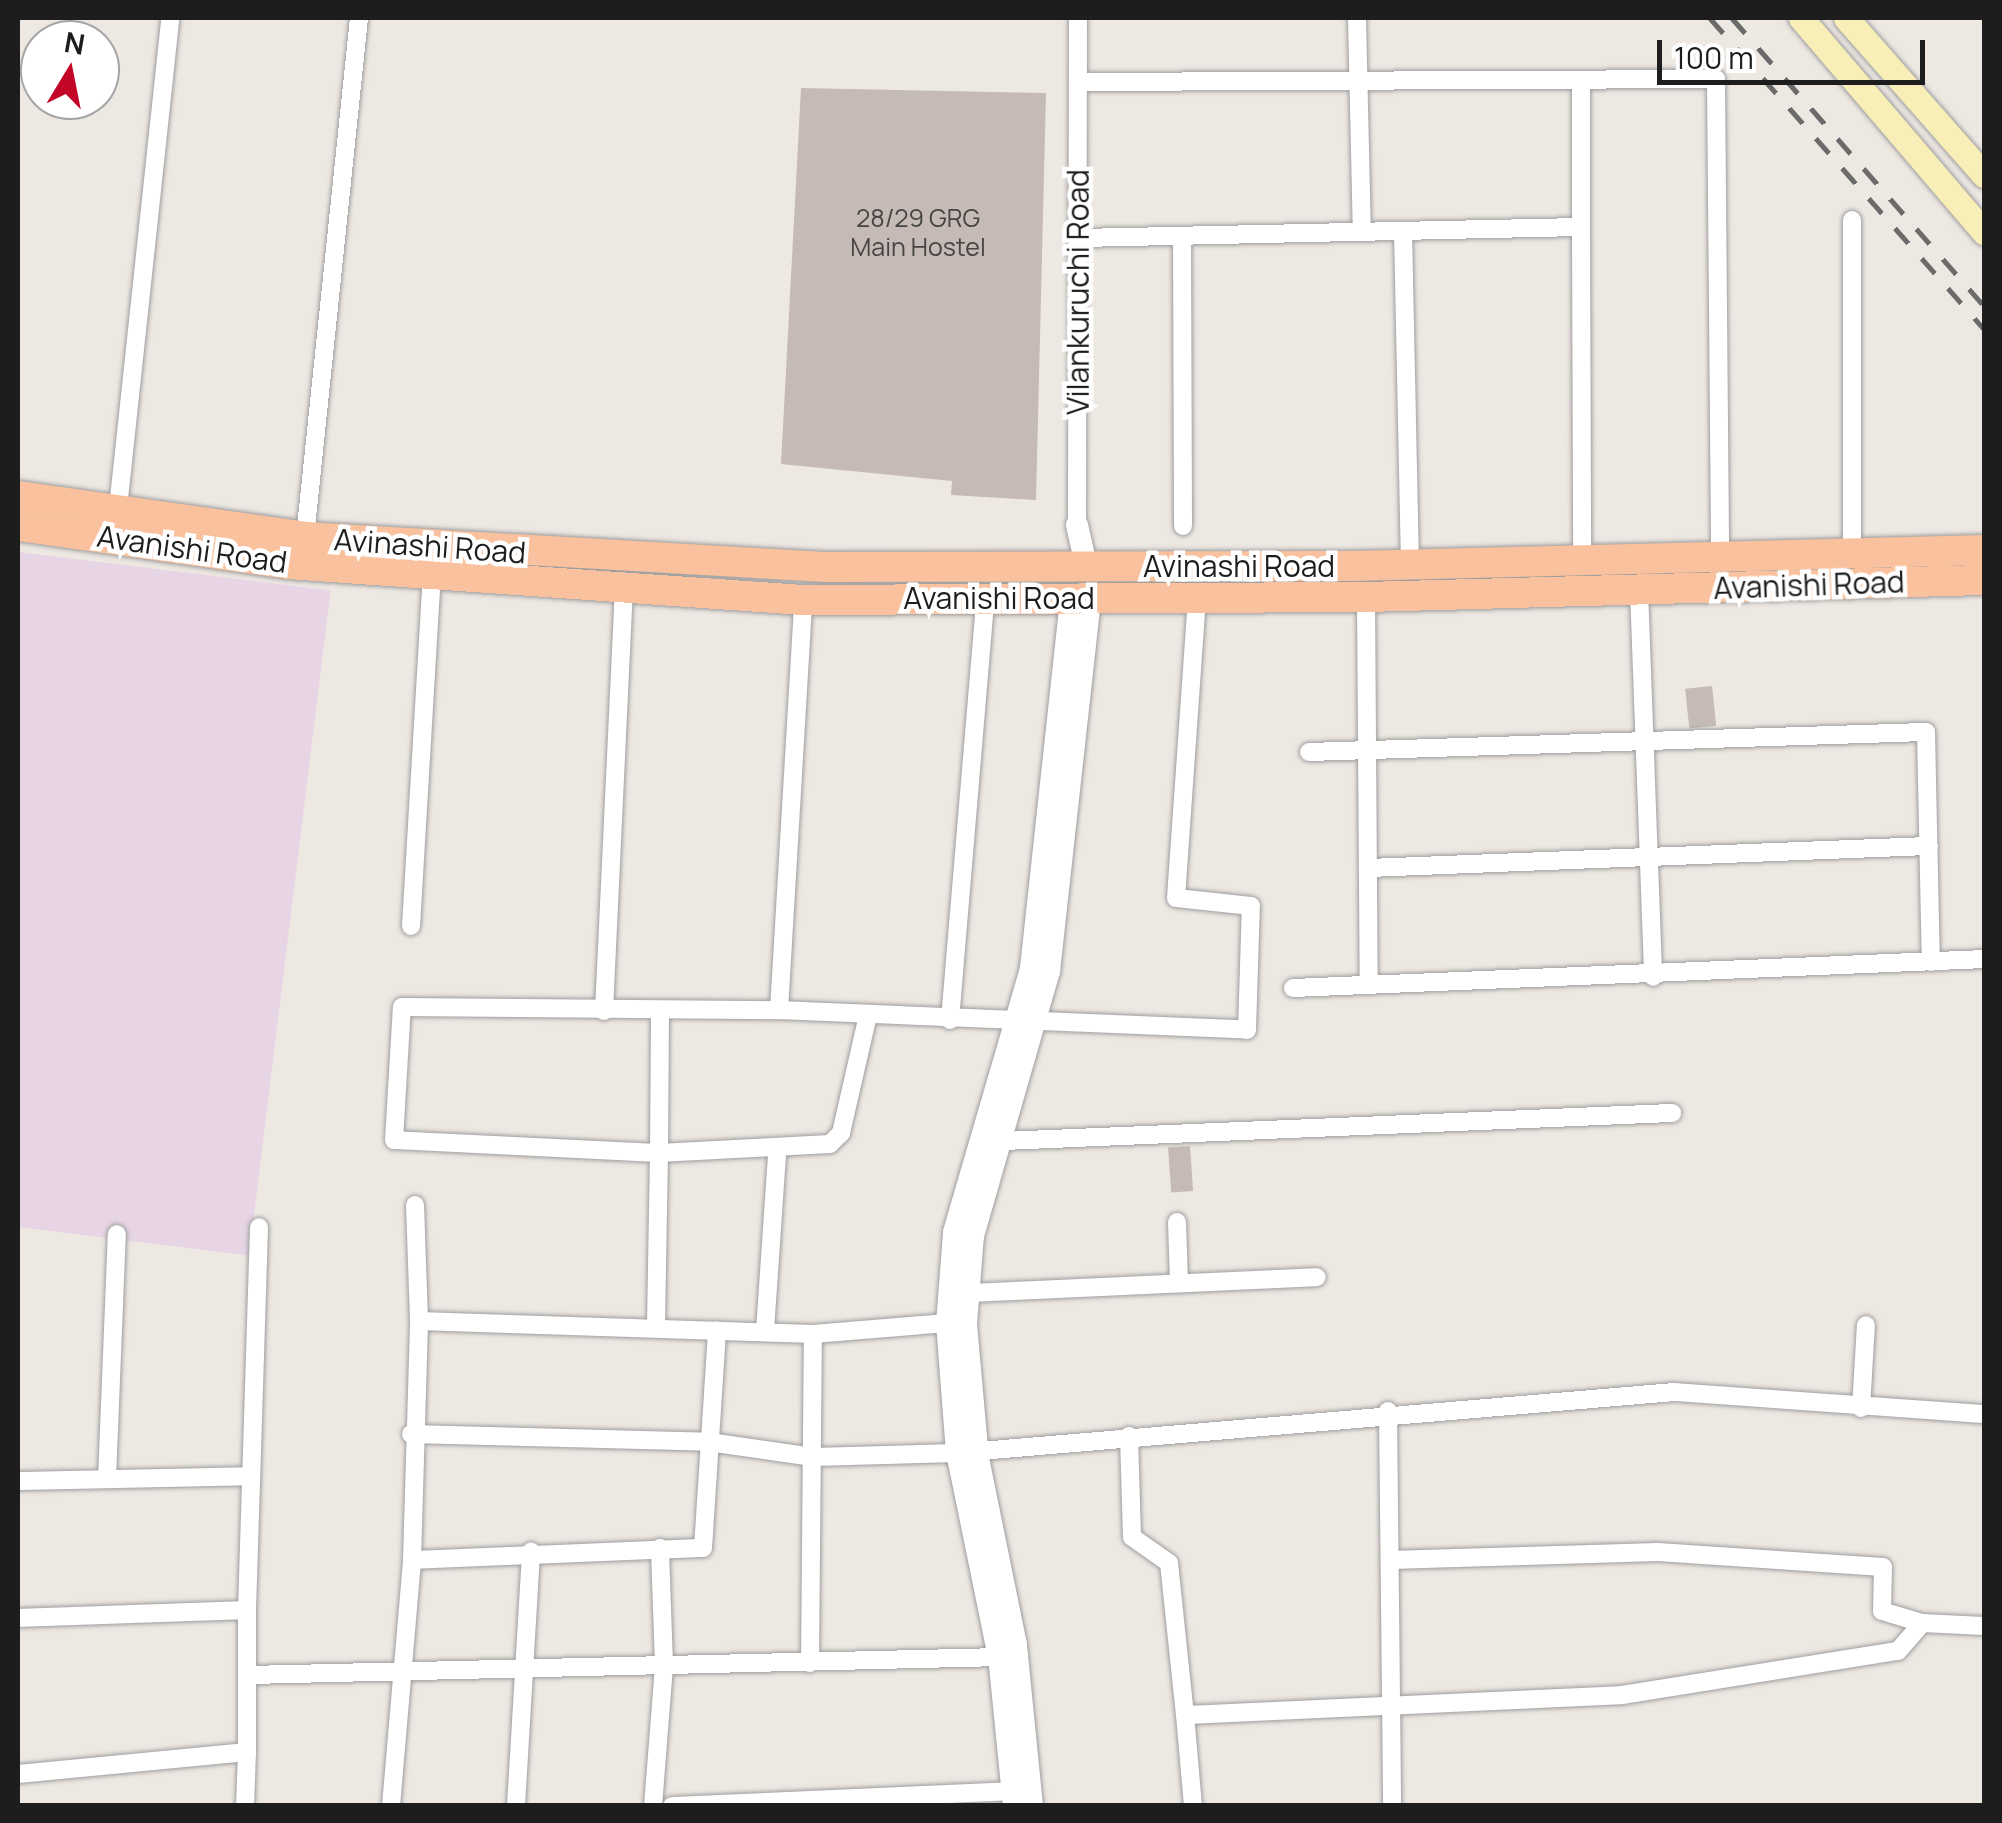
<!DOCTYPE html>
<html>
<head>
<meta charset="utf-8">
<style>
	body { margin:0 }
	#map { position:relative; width:2002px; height:1823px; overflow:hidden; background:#eee8e3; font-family:Manrope,sans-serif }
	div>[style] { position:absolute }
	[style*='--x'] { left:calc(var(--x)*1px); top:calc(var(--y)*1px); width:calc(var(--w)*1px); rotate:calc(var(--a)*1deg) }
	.industrial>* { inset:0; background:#e7d5e6; transform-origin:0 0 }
	.building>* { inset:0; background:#c5bab6; transform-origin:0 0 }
	.roads { filter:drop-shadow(0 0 2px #9e9e9e) drop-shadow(0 0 2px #9e9e9e) }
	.minor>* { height:18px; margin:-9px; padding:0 9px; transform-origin:9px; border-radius:9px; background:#fff }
	.tertiary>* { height:22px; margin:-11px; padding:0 11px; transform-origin:11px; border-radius:11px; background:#fff }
	.secondary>* { height:25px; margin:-12.5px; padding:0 12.5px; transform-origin:12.5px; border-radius:12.5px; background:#f7efb7 }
	.primary>* { height:30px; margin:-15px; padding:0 15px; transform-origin:15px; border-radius:15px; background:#f9c19d }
	.rail>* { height:5px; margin-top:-2.5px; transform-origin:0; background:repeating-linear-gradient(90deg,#6b6b6b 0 20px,transparent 0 40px) }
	span { translate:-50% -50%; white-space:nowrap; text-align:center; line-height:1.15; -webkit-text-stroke:9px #fff; paint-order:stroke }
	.number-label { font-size:25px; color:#474443 }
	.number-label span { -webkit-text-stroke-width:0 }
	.street-label { font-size:30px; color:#1d1d1d }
	.frame { position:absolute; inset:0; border:20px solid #1d1d1d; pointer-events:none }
	.north { position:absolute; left:20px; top:20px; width:100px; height:100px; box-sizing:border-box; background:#fff; border:2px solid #a5a5a5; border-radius:50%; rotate:10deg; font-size:28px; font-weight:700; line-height:40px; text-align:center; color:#1d1d1d }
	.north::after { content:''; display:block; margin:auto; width:35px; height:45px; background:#c30627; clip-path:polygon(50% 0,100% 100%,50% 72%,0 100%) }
	.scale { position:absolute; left:1657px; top:40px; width:268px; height:45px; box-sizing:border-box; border:5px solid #1d1d1d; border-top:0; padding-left:12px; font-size:30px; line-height:35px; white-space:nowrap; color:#1d1d1d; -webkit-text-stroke:8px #fff; paint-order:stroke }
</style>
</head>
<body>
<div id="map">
	<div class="industrial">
		<div style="left:18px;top:552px;width:315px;height:670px;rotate:7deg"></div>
	</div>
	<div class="building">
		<div style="clip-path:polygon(801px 88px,1046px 93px,1036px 500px,951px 495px,952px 481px,781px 464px)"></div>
		<div style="left:1712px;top:686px;width:40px;height:27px;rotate:84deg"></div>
		<div style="left:1190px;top:1146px;width:45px;height:22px;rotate:86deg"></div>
	</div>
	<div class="roads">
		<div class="minor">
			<div style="--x:1357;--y:18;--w:214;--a:88.7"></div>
			<div style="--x:1581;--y:80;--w:147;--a:90"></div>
			<div style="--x:1078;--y:82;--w:638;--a:-0.27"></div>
			<div style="--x:1716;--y:79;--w:479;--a:89.5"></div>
			<div style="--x:1403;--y:231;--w:334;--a:88.8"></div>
			<div style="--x:1182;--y:236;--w:290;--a:89.8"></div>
			<div style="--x:1080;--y:238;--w:501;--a:-1.26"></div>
			<div style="--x:1581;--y:227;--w:335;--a:89.8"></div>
			<div style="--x:118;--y:508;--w:493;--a:-83.9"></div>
			<div style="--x:1077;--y:525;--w:507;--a:-89.89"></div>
			<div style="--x:305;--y:537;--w:522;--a:-84.06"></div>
			<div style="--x:1852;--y:554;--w:334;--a:-90"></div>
			<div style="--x:1639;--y:590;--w:387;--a:87.9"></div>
			<div style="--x:1366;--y:597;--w:388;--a:89.6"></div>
			<div style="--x:1309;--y:752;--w:617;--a:-1.86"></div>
			<div style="--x:1926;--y:732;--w:230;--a:88.8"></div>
			<div style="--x:1368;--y:868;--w:561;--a:-2.25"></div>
			<div style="--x:411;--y:926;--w:352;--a:-86.6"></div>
			<div style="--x:1293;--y:988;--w:692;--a:-2.4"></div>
			<div style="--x:779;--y:1010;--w:411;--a:-86.6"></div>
			<div style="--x:604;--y:1011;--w:422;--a:-87.3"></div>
			<div style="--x:660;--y:1012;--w:141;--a:90.4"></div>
			<div style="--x:659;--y:1153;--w:171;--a:-3"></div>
			<div style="--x:830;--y:1144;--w:16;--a:-45"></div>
			<div style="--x:841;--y:1133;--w:121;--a:-77.1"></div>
			<div style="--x:950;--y:1020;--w:420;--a:-85.2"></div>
			<div style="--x:1003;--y:1141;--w:670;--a:-2.4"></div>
			<div style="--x:415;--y:1205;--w:116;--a:88"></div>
			<div style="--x:1177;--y:1222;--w:61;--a:88.1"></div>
			<div style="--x:968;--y:1293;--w:349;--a:-2.6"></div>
			<div style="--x:656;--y:1325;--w:172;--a:-89"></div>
			<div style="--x:659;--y:1153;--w:265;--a:-177.2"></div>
			<div style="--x:394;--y:1140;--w:133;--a:-86.6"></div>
			<div style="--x:402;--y:1007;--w:377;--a:0.5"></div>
			<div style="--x:779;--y:1010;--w:468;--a:2.4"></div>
			<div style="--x:1247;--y:1030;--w:124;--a:-88.2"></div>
			<div style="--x:1251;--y:906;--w:75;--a:-173.9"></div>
			<div style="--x:1176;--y:898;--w:301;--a:-86"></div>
			<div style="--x:765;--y:1331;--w:178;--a:-86.1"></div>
			<div style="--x:1861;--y:1408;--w:83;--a:-86.6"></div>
			<div style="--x:1388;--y:1411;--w:395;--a:89.4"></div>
			<div style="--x:411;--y:1434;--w:298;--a:1.5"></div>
			<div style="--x:709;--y:1442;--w:105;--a:8.2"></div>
			<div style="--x:813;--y:1457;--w:144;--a:-1.6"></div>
			<div style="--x:957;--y:1453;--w:721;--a:-4.86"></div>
			<div style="--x:1675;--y:1392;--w:310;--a:4.1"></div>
			<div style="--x:1129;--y:1436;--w:101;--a:88.3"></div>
			<div style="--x:1132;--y:1537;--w:45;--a:35.1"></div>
			<div style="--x:1169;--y:1563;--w:153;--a:84"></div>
			<div style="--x:107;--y:1479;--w:245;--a:-87.7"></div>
			<div style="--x:18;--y:1481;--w:233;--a:-1.2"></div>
			<div style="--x:412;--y:1560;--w:291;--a:-2.4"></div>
			<div style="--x:703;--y:1548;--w:218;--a:-86.3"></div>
			<div style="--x:1390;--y:1560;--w:268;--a:-1.7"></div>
			<div style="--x:1658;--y:1552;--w:225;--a:3.8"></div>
			<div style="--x:1883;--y:1567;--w:44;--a:91.3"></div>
			<div style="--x:1882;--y:1611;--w:42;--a:16.7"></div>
			<div style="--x:247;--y:1610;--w:383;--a:-88.2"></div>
			<div style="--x:18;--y:1618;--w:229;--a:-2"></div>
			<div style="--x:247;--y:1610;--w:142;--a:90"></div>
			<div style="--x:810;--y:1663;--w:329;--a:-89.5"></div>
			<div style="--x:249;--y:1675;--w:750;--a:-1.37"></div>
			<div style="--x:18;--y:1774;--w:230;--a:-5.5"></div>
			<div style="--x:247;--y:1752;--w:54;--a:92.1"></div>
			<div style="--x:391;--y:1806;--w:247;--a:-85.1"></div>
			<div style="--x:412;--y:1560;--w:239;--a:-88.3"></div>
			<div style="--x:419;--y:1321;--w:394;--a:1.9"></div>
			<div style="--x:813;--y:1334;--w:134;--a:-4.7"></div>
			<div style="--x:516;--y:1806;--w:255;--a:-86.6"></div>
			<div style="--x:653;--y:1806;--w:141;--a:-85.5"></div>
			<div style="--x:664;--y:1665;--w:117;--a:-92"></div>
			<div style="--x:672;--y:1806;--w:340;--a:-2.5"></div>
			<div style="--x:1193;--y:1806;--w:91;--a:-95"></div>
			<div style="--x:1185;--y:1715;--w:437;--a:-2.6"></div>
			<div style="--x:1622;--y:1695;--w:279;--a:-9.1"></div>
			<div style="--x:1898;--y:1651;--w:37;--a:-49"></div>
			<div style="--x:1922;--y:1623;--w:62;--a:2.8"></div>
		</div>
		<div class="tertiary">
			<div style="--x:1077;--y:525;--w:41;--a:77.3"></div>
			<div style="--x:1014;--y:1806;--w:150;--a:-95.7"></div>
			<div style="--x:999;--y:1657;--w:208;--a:-101.6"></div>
			<div style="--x:957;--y:1453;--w:129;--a:-94.4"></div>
			<div style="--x:947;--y:1324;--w:92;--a:-85.6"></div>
			<div style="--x:954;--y:1232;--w:275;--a:-73.7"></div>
			<div style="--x:1031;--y:968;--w:370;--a:-83.8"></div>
			<div style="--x:1032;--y:1806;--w:162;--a:-95.7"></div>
			<div style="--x:1016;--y:1645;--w:190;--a:-101.5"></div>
			<div style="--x:978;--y:1459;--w:136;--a:-95.1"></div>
			<div style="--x:966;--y:1324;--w:88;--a:-85.5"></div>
			<div style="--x:973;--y:1236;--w:276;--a:-74"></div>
			<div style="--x:1049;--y:971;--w:375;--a:-83.7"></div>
		</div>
		<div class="secondary">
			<div style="--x:1801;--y:18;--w:282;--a:49.5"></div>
			<div style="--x:1846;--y:18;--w:209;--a:48.7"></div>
		</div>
		<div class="primary">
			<div style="--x:18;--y:496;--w:290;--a:8.1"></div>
			<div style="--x:305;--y:537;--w:521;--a:3.3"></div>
			<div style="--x:825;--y:567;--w:528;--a:-0.11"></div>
			<div style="--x:1353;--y:566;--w:631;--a:-1.45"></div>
			<div style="--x:18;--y:526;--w:273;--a:8"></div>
			<div style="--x:288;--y:564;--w:516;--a:4"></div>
			<div style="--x:803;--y:600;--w:563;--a:-0.31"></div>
			<div style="--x:1366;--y:597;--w:618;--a:-1.58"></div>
		</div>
	</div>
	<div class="rail">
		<div style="--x:1710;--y:18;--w:414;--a:48.6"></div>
		<div style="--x:1732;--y:18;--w:383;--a:48.8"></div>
	</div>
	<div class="number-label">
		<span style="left:918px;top:233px">28/29 GRG<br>Main Hostel</span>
	</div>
	<div class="street-label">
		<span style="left:1078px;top:292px;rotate:-90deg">Vilankuruchi Road</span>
		<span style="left:430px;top:546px;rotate:4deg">Avinashi Road</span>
		<span style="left:192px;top:549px;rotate:8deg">Avanishi Road</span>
		<span style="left:1239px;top:566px">Avinashi Road</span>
		<span style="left:1809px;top:585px;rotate:-2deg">Avanishi Road</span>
		<span style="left:999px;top:598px">Avanishi Road</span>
	</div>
	<div class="frame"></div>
	<div class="north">N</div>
	<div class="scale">100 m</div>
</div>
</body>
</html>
